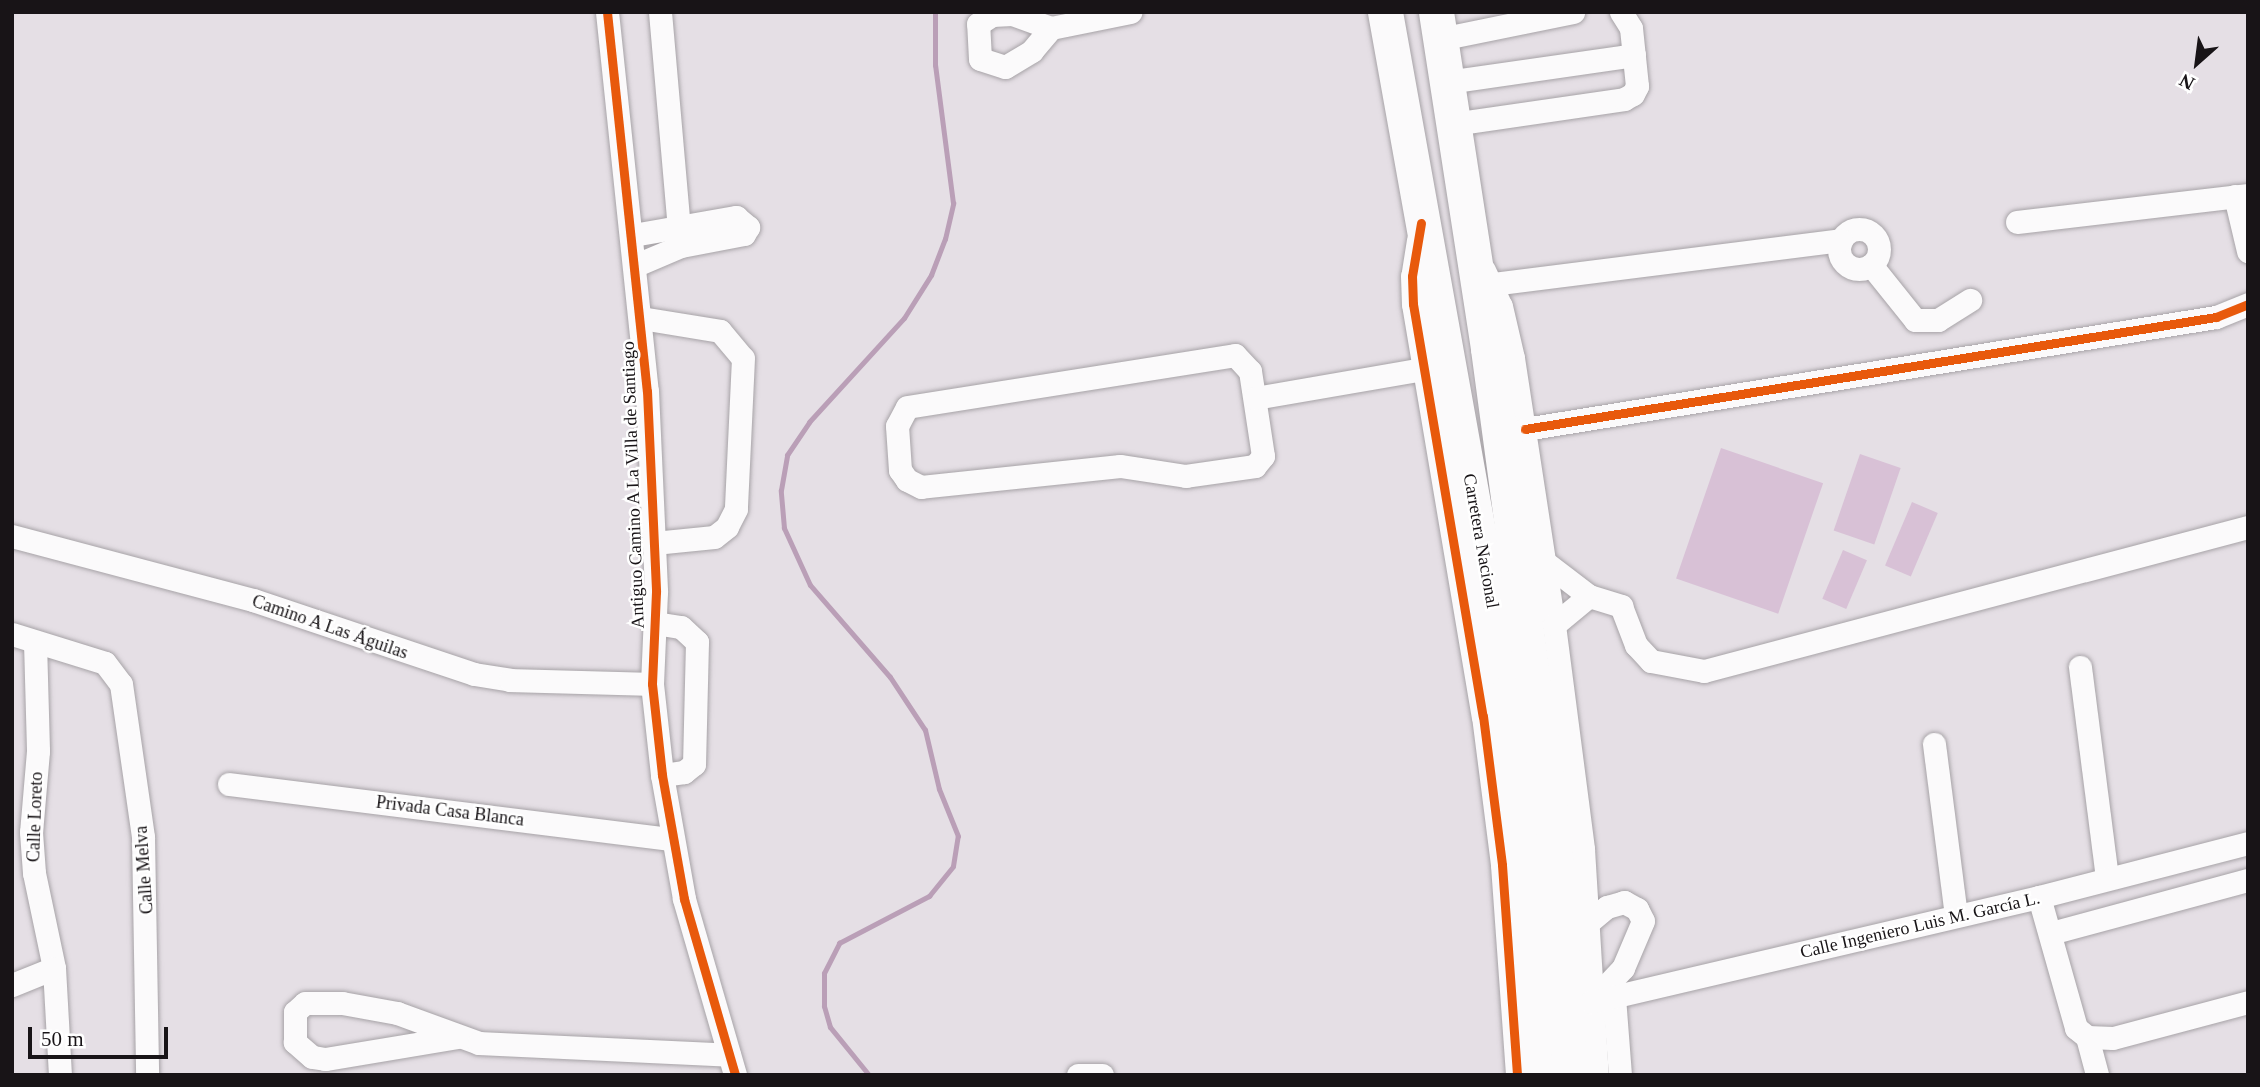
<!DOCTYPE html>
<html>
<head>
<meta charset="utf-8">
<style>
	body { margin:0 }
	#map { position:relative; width:2260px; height:1087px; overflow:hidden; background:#e5dfe5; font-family:"Times New Roman",serif }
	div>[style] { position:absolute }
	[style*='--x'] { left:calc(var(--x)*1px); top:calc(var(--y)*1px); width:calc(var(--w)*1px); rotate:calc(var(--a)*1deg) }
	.green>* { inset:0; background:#d8c1d6; transform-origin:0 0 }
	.stream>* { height:5px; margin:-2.5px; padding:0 2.5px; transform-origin:2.5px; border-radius:2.5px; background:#ba9fb7 }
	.roads { filter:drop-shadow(0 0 2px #a7a3a7) drop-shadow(0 0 2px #a7a3a7) }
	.minor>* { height:23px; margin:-11.5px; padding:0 11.5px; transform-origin:11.5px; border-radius:11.5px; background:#fbfafb }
	.minor>.ring { margin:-11.5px; padding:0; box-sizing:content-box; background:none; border:23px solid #fbfafb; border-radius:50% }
	.highway>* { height:35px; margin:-17.5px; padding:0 17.5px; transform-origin:17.5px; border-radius:17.5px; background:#fbfafb }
	.cycleway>* { height:9px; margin:-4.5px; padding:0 4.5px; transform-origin:4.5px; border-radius:4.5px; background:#e8590c }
	span { translate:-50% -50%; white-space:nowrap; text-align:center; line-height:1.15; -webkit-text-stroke:5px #fff; paint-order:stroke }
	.street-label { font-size:18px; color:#181417 }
	.frame { position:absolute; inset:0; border:14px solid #181417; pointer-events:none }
	.north { position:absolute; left:2162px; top:28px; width:70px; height:70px; -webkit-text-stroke:5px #fff; paint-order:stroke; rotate:208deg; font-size:19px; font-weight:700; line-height:28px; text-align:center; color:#181417 }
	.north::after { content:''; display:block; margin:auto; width:24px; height:32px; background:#181417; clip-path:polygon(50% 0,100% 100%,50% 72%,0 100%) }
	.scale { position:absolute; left:28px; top:1027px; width:140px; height:32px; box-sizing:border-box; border:4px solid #181417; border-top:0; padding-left:9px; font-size:21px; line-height:24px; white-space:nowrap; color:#181417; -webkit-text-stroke:5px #fff; paint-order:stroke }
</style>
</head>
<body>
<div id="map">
	<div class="green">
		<div style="left:1721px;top:448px;width:108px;height:138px;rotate:19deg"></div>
		<div style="left:1860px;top:454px;width:43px;height:81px;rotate:19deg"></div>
		<div style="left:1912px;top:502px;width:28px;height:69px;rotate:23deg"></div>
		<div style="left:1843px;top:550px;width:26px;height:53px;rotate:23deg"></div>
	</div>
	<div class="stream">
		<div style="--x:869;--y:1075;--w:62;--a:-129.1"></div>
		<div style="--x:830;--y:1027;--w:22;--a:-106"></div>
		<div style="--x:824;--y:1006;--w:33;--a:-90"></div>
		<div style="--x:824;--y:973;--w:34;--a:-63"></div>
		<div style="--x:839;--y:943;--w:102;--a:-27.6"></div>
		<div style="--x:929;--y:896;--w:38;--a:-51"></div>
		<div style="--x:953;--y:866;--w:30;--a:-81"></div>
		<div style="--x:958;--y:836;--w:51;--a:-112"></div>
		<div style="--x:939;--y:789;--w:61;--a:-103.3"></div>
		<div style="--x:925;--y:730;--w:64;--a:-123.4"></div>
		<div style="--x:890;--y:677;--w:122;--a:-131"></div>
		<div style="--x:810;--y:585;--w:63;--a:-114.5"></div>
		<div style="--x:784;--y:528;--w:38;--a:-95"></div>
		<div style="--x:781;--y:490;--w:36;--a:-80"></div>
		<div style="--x:787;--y:455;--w:40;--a:-56"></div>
		<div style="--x:809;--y:422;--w:141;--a:-47.6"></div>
		<div style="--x:904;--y:318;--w:51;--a:-57.9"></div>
		<div style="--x:931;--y:275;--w:39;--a:-69"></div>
		<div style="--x:945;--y:239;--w:37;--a:-77"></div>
		<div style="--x:953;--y:203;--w:139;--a:-97.4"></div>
		<div style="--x:935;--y:65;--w:53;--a:-90"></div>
	</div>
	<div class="roads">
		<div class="minor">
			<div style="--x:607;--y:12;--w:381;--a:84"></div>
			<div style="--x:647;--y:391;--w:201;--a:87.4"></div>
			<div style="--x:656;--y:592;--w:92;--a:92.5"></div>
			<div style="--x:652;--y:684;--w:92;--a:83.7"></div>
			<div style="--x:662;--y:775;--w:126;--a:79.9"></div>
			<div style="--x:684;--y:899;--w:183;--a:73.8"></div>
			<div style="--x:660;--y:12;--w:229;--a:85"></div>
			<div style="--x:1051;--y:28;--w:30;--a:130"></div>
			<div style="--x:1032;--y:51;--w:31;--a:149"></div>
			<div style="--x:1005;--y:67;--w:26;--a:-162"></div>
			<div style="--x:980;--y:59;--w:35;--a:-93"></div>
			<div style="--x:978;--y:24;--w:17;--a:-33"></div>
			<div style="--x:992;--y:15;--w:20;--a:-3"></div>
			<div style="--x:1012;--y:14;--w:41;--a:19.7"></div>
			<div style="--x:1051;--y:28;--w:81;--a:-11.4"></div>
			<div style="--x:1440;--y:39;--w:136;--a:-11.5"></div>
			<div style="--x:1447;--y:82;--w:189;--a:-8.2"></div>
			<div style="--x:1453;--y:124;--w:173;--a:-8.3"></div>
			<div style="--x:1624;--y:99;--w:10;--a:-29"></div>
			<div style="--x:1633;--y:94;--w:9;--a:-63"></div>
			<div style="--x:1637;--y:86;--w:58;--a:-95.9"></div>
			<div style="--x:1631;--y:28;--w:19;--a:-122"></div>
			<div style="--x:2235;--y:196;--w:57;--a:76.7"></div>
			<div style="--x:2017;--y:222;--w:233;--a:-6.7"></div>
			<div class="ring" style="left:1839px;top:229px;width:17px;height:17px"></div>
			<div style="--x:633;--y:235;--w:105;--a:-9.9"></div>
			<div style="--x:736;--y:217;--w:16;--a:40"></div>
			<div style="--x:748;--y:227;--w:8;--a:120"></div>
			<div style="--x:744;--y:234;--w:64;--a:169.2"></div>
			<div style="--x:681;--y:246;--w:49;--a:157.1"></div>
			<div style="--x:1418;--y:240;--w:36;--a:99"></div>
			<div style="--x:1412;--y:276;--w:28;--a:88"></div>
			<div style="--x:1413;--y:304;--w:418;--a:80.4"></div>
			<div style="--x:1483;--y:716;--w:150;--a:82.7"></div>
			<div style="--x:1502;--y:865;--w:211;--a:85.9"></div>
			<div style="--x:1871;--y:265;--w:70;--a:51.3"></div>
			<div style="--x:1915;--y:320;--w:23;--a:0"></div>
			<div style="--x:1938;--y:320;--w:38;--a:-32"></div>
			<div style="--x:1484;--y:270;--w:40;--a:65"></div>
			<div style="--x:1501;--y:306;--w:53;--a:77"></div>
			<div style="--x:1513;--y:358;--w:270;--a:81.3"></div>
			<div style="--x:1554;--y:625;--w:226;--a:82.6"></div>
			<div style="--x:1583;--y:849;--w:226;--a:86.5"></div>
			<div style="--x:1493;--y:284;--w:351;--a:-7.2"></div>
			<div style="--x:641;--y:318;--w:80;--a:9.3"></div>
			<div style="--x:720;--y:331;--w:35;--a:50"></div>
			<div style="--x:743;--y:358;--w:151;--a:92.7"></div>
			<div style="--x:736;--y:509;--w:20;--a:117"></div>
			<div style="--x:727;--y:527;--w:16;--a:142"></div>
			<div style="--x:714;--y:537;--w:60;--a:174.3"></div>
			<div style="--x:1235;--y:355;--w:22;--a:47"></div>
			<div style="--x:1250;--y:371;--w:86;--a:81.3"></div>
			<div style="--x:1263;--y:456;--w:13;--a:129"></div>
			<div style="--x:1255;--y:466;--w:70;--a:171.8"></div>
			<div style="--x:1186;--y:476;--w:67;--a:-171.4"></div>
			<div style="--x:1120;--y:466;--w:200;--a:174"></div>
			<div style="--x:921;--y:487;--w:16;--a:-153"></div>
			<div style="--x:907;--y:480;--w:12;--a:-125"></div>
			<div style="--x:900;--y:470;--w:44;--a:-93.9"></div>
			<div style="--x:897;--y:426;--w:21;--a:-62"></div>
			<div style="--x:907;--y:407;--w:332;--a:-9"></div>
			<div style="--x:1255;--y:398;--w:170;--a:-9.8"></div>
			<div style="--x:1525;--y:429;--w:700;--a:-9.21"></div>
			<div style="--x:2216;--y:317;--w:35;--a:-22"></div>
			<div style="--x:12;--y:536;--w:249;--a:14.9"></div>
			<div style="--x:253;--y:600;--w:233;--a:18.5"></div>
			<div style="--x:474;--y:674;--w:36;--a:9"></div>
			<div style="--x:510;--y:680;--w:142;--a:1.6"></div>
			<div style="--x:1542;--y:560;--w:59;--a:37.5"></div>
			<div style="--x:1589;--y:596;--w:45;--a:140.4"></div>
			<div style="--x:1589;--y:596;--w:34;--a:17"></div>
			<div style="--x:1621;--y:606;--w:42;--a:69"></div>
			<div style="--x:1636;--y:645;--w:22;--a:47"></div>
			<div style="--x:1651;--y:661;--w:54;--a:10.7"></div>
			<div style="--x:1704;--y:671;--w:563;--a:-14.83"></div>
			<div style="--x:655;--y:623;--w:26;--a:9"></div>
			<div style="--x:681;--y:627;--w:22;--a:43"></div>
			<div style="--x:697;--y:642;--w:122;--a:91.4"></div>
			<div style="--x:694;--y:764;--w:13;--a:141"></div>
			<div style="--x:684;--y:772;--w:22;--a:172"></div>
			<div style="--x:12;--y:634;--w:97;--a:17.3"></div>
			<div style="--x:105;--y:663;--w:26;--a:53"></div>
			<div style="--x:121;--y:684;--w:155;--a:81.8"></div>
			<div style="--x:143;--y:837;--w:238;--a:89"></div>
			<div style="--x:35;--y:642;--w:109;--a:88.4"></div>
			<div style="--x:38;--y:751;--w:81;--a:94.9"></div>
			<div style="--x:31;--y:832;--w:41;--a:85.8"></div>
			<div style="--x:34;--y:873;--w:97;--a:78.1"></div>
			<div style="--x:54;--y:968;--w:107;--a:86.8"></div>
			<div style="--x:2080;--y:667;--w:213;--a:82.7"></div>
			<div style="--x:1934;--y:744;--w:173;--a:82.7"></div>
			<div style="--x:229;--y:784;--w:444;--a:7.1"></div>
			<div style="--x:2039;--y:897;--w:136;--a:74.2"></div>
			<div style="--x:2076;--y:1028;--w:14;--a:39"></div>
			<div style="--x:2087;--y:1037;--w:26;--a:2"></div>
			<div style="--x:2113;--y:1038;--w:140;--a:-14.9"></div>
			<div style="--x:1584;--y:926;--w:30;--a:-40"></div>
			<div style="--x:1607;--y:907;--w:18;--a:-16"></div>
			<div style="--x:1624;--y:902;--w:15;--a:28"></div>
			<div style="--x:1637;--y:909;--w:13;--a:63"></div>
			<div style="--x:1643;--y:921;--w:51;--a:113.1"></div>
			<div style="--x:1623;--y:968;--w:47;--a:133.3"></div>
			<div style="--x:2051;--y:933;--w:204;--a:-15.1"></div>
			<div style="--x:1613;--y:984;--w:91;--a:85.6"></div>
			<div style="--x:12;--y:985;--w:45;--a:-22"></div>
			<div style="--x:1591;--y:1002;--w:460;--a:-13.2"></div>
			<div style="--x:2039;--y:897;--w:216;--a:-14.5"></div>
			<div style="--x:458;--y:1037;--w:135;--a:170.6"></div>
			<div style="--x:325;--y:1059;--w:13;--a:-171"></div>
			<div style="--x:312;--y:1057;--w:23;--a:-139"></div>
			<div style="--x:295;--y:1042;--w:30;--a:-90"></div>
			<div style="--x:295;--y:1012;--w:13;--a:-42"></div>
			<div style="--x:305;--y:1003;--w:37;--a:0"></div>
			<div style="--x:342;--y:1003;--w:56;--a:10.3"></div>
			<div style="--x:397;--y:1013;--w:87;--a:20.1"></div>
			<div style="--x:479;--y:1043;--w:250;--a:2.7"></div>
			<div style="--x:2087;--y:1037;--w:39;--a:75"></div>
			<div style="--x:1078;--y:1075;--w:24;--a:0"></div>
		</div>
		<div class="highway">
			<div style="--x:1385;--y:12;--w:692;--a:79.84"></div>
			<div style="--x:1507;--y:693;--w:384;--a:84.8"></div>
			<div style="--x:1436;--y:12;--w:341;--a:81.2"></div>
			<div style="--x:1488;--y:349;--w:494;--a:82.3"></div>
			<div style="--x:1554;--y:839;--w:237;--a:86.1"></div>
		</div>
	</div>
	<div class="cycleway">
		<div style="--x:607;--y:12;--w:381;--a:84"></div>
		<div style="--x:647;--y:391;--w:201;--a:87.4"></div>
		<div style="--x:656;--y:592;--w:92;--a:92.5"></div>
		<div style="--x:652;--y:684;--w:92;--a:83.7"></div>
		<div style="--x:662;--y:775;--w:126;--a:79.9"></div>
		<div style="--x:684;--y:899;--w:183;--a:73.8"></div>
		<div style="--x:1421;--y:223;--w:54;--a:99.6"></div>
		<div style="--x:1412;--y:276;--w:28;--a:88"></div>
		<div style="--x:1413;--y:304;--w:418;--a:80.4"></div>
		<div style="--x:1483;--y:716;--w:150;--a:82.7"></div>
		<div style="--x:1502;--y:865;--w:211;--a:85.9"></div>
		<div style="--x:1525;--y:429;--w:700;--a:-9.21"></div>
		<div style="--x:2216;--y:317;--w:35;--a:-22"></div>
	</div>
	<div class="street-label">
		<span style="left:633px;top:485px;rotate:-92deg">Antiguo Camino A La Villa de Santiago</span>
		<span style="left:1481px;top:541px;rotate:80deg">Carretera Nacional</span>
		<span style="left:330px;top:627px;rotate:19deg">Camino A Las Águilas</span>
		<span style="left:450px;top:811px;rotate:7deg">Privada Casa Blanca</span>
		<span style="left:35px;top:817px;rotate:-88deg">Calle Loreto</span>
		<span style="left:144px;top:870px;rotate:-94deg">Calle Melva</span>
		<span style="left:1920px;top:925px;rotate:-13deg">Calle Ingeniero Luis M. García L.</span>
	</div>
	<div class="frame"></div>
	<div class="north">N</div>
	<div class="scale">50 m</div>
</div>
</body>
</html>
